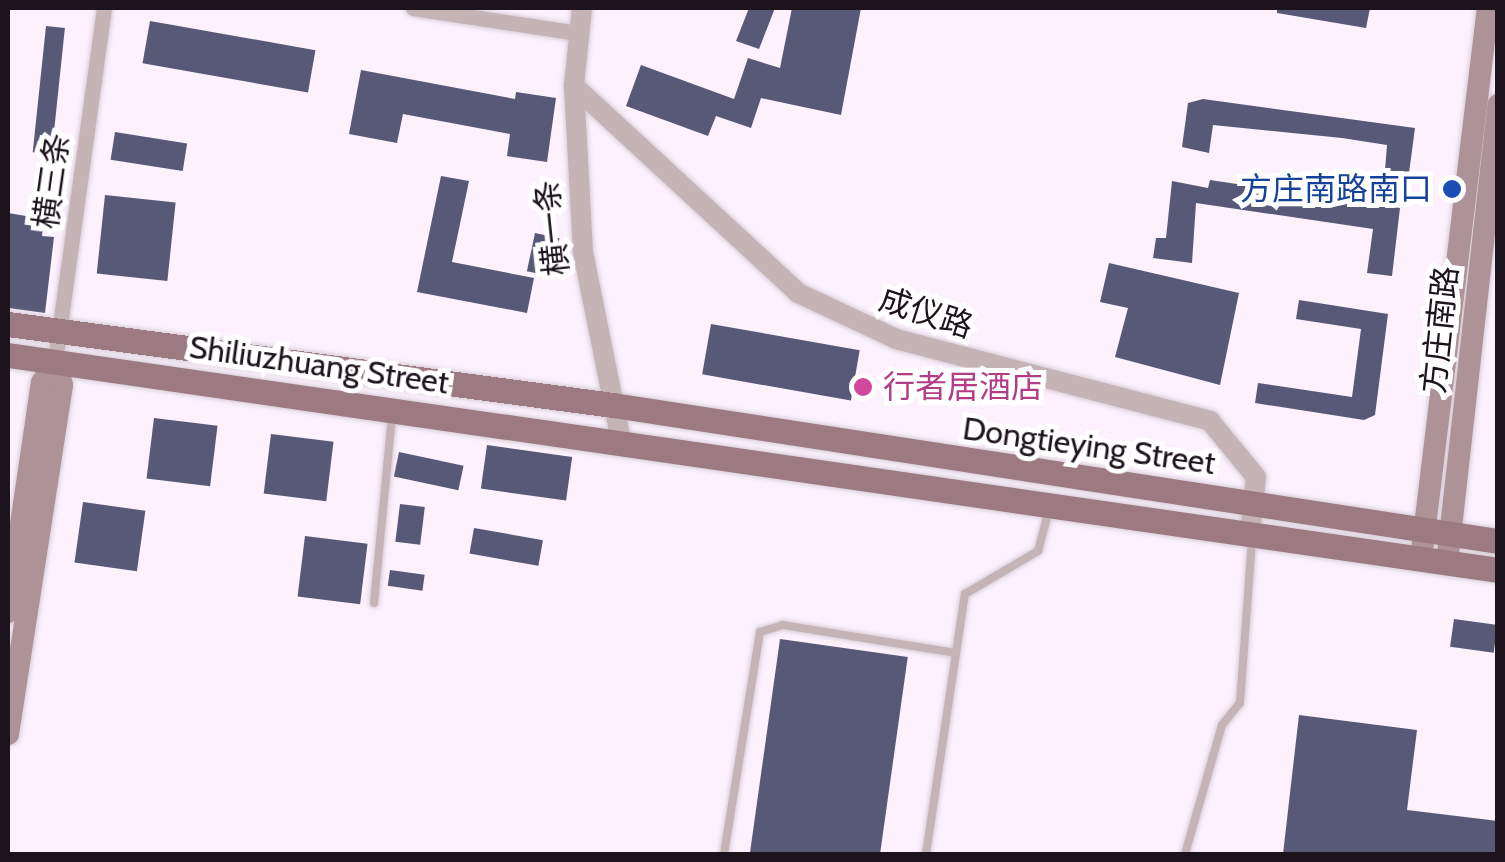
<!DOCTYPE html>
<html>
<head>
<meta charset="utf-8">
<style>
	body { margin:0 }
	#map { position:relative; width:1505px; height:862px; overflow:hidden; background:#fcf1fc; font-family:Cabin,"Noto Sans SC",sans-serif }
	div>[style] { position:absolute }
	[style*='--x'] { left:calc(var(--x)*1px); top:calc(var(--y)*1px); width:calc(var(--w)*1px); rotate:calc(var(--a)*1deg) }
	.building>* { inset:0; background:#585877; transform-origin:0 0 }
	.roads { filter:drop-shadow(0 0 2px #d8cdd8) drop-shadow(0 0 2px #d8cdd8) }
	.service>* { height:8px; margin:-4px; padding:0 4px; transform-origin:4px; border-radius:4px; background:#c5b3b6 }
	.minor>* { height:15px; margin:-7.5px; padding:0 7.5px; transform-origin:7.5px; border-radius:7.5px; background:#c5b3b6 }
	.tertiary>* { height:20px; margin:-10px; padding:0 10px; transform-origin:10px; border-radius:10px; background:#c5b3b6 }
	.secondary>* { height:22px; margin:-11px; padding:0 11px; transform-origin:11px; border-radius:11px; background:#ad9297 }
	.primary>* { height:25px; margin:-12.5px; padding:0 12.5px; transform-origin:12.5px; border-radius:12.5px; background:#9b7b81 }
	.dots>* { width:28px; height:28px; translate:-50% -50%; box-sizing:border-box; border:5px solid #fff; border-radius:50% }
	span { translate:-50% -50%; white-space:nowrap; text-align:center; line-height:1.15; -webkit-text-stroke:10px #fff; paint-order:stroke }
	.street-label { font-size:32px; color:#1c131d }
	.transit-label { font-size:32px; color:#164399 }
	.right { translate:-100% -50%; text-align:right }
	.hotel-label { font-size:32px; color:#b23c85 }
	.left { translate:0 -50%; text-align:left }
	.frame { position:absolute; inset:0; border:10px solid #1c131d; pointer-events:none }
</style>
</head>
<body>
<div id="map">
	<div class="building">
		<div style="clip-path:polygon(749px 8px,775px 8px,759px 49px,736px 41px)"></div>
		<div style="clip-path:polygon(792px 8px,861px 8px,841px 115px,761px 98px,751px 128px,716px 116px,708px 136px,626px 106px,641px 65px,734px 99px,748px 58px,780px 68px)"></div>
		<div style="clip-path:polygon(1277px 8px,1370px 8px,1366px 28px,1277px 13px)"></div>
		<div style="left:150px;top:21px;width:168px;height:43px;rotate:10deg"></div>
		<div style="left:46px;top:26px;width:19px;height:127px;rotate:6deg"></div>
		<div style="clip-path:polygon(361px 70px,515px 99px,516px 92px,556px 98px,547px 162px,507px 156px,510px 134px,403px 114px,397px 143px,349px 134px)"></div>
		<div style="clip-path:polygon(1203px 99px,1415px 128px,1409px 173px,1385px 170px,1387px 145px,1342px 138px,1213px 125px,1209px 153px,1182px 147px,1188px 103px)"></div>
		<div style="left:115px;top:132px;width:73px;height:28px;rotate:9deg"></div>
		<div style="clip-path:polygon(441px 176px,469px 181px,452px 262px,534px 278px,527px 313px,417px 292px)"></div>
		<div style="clip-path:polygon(1210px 180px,1400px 208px,1392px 276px,1367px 273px,1373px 229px,1196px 203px,1192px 263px,1153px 258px,1156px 238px,1166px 238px,1172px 181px,1208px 188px)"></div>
		<div style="left:105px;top:195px;width:71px;height:79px;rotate:6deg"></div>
		<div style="clip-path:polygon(8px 213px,44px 219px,42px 236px,54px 237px,45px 313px,8px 308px)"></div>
		<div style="left:535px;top:233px;width:25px;height:39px;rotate:12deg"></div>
		<div style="clip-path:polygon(1109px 263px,1239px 293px,1220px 385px,1115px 357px,1128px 308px,1100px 302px)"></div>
		<div style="clip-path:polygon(1299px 300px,1388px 314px,1375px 415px,1364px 420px,1255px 403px,1258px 383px,1352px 397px,1361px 329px,1296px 319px)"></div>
		<div style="left:711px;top:324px;width:151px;height:51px;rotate:10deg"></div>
		<div style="left:154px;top:418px;width:64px;height:61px;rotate:7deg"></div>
		<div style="left:271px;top:434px;width:63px;height:60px;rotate:7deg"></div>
		<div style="left:487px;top:445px;width:86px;height:44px;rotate:8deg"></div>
		<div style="left:399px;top:452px;width:66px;height:25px;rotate:12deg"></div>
		<div style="left:83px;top:502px;width:63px;height:61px;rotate:8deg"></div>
		<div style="left:400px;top:504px;width:25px;height:38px;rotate:7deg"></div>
		<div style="left:474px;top:528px;width:70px;height:26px;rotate:10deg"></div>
		<div style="left:305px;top:536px;width:63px;height:61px;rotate:7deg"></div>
		<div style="left:390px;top:570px;width:35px;height:16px;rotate:8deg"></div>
		<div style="left:1454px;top:619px;width:44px;height:28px;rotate:8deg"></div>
		<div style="left:780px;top:639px;width:129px;height:217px;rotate:8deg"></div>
		<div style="clip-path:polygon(1299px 715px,1417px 730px,1407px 810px,1498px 821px,1498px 854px,1283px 854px)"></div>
	</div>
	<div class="roads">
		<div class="service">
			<div style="--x:374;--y:603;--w:187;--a:-84.5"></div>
			<div style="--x:724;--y:854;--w:225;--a:-80.8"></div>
			<div style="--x:760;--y:632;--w:24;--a:-17"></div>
			<div style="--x:783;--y:625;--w:175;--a:9.2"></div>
			<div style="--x:926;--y:854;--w:263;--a:-81.5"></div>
			<div style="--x:965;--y:594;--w:85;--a:-30.5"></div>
			<div style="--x:1038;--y:551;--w:42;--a:-75"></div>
			<div style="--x:1185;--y:854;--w:134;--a:-74"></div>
			<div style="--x:1222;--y:725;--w:28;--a:-51"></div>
			<div style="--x:1240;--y:703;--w:165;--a:-85.8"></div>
		</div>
		<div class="minor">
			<div style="--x:413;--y:8;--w:167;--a:8.6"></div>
			<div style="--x:55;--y:361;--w:356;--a:-82.1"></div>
		</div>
		<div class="tertiary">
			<div style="--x:582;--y:8;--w:78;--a:95.9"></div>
			<div style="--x:574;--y:86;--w:166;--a:86.9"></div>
			<div style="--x:583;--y:252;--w:192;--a:78.6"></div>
			<div style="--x:574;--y:86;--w:305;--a:42.7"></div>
			<div style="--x:798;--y:293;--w:108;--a:25.1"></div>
			<div style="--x:896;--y:339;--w:325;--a:14.6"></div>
			<div style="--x:1210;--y:421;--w:72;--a:50.6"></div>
			<div style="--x:1256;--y:477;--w:57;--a:96"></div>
		</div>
		<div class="secondary">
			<div style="--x:1421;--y:559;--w:555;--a:-83.07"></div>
			<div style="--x:1447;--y:563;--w:461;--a:-83.6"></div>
			<div style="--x:8;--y:612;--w:232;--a:-81.6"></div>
			<div style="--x:42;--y:383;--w:26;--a:-59"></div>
			<div style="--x:8;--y:734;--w:353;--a:-81.2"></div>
			<div style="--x:62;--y:385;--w:25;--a:-106"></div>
		</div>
		<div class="primary">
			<div style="--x:8;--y:324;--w:610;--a:7.63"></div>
			<div style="--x:613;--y:405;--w:895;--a:8.74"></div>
			<div style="--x:8;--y:355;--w:1505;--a:8.21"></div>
		</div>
	</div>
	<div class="dots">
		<div style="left:1452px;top:189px;background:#1a4fb4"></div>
		<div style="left:863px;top:387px;background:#d1479c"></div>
	</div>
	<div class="street-label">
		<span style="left:52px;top:181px;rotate:-82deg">横三条</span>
		<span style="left:552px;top:228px;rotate:-96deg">横一条</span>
		<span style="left:926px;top:313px;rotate:18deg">成仪路</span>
		<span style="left:1440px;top:330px;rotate:-84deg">方庄南路</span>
		<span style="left:319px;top:365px;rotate:8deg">Shiliuzhuang Street</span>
		<span style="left:1089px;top:446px;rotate:8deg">Dongtieying Street</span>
	</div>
	<div class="transit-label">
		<span class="right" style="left:1432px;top:189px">方庄南路南口</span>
	</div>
	<div class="hotel-label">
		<span class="left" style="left:883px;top:387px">行者居酒店</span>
	</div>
	<div class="frame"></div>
</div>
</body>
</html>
